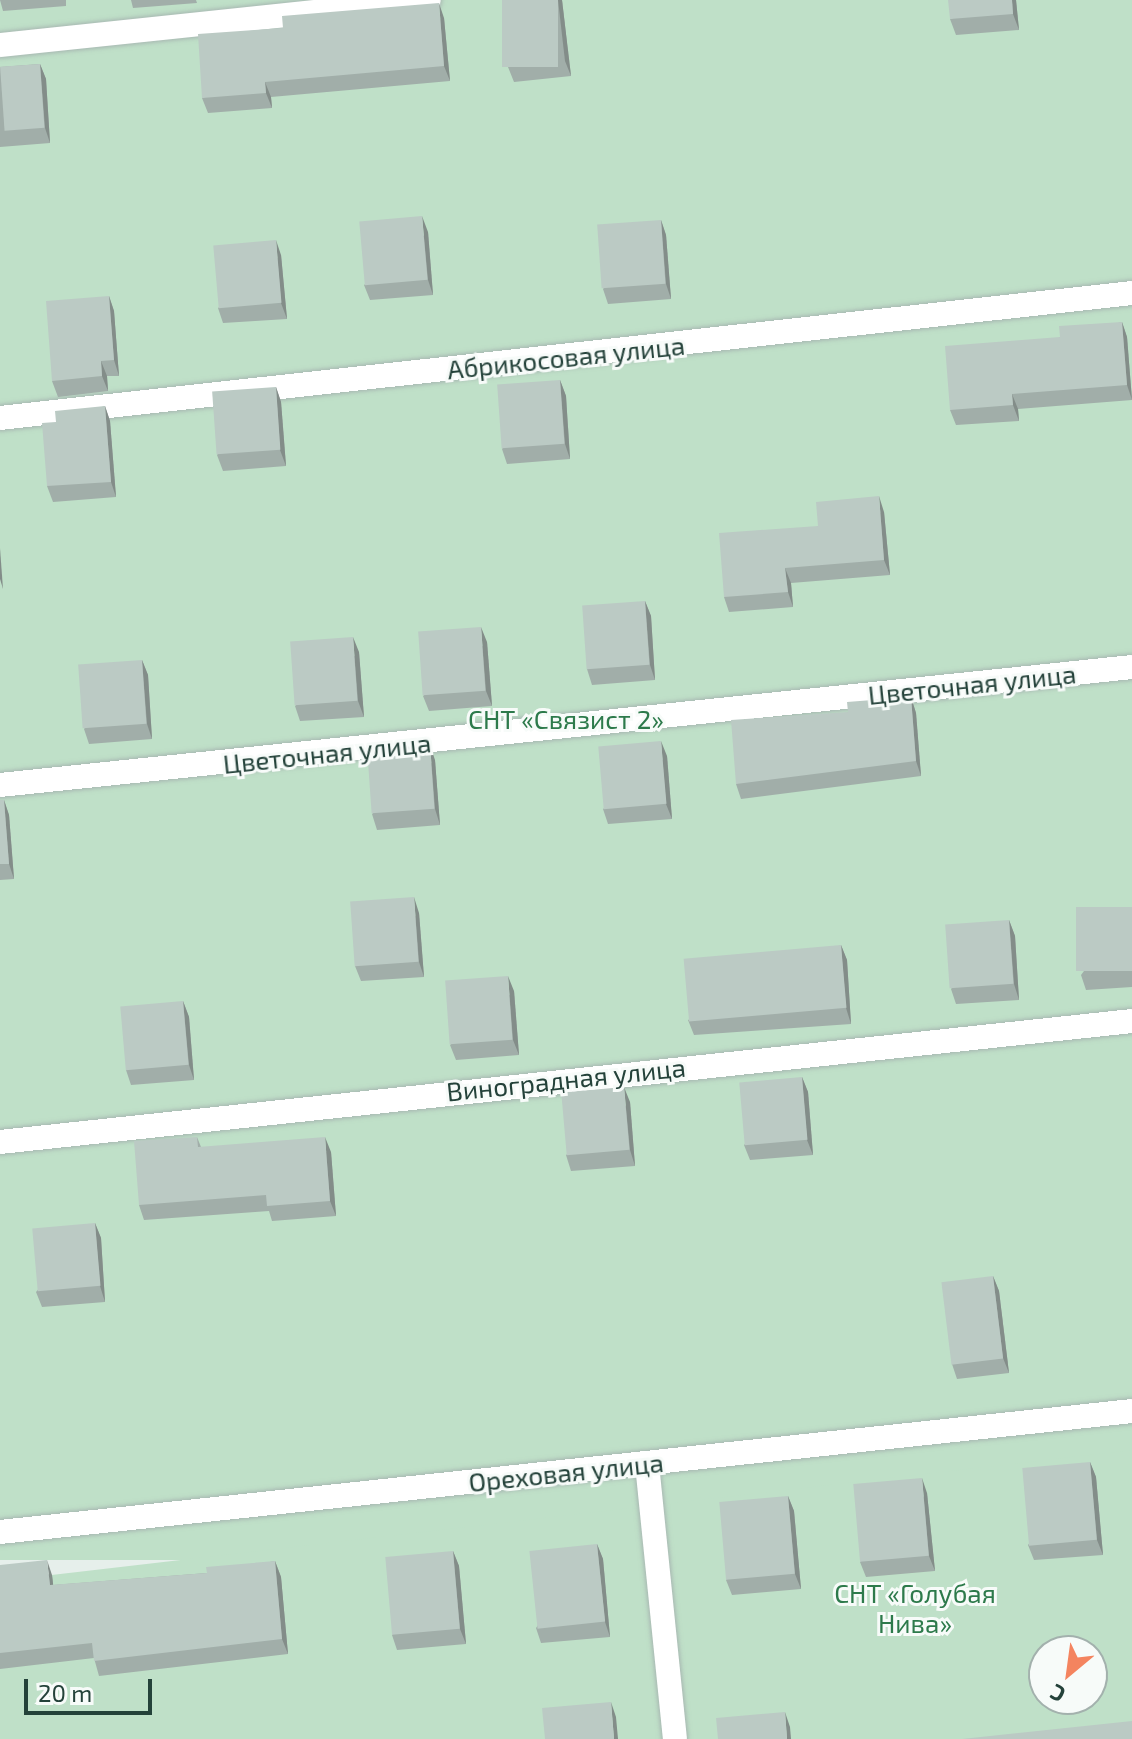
<!DOCTYPE html>
<html>
<head>
<meta charset="utf-8">
<style>
	body { margin:0 }
	#map { position:relative; width:1132px; height:1739px; overflow:hidden; background:#e6efeb; font-family:"Exo 2",sans-serif }
	div>[style] { position:absolute }
	[style*='--x'] { left:calc(var(--x)*1px); top:calc(var(--y)*1px); width:calc(var(--w)*1px); rotate:calc(var(--a)*1deg) }
	.green>* { inset:0; background:#bfe0c8; transform-origin:0 0 }
	.roads { filter:drop-shadow(0 0 2px #a8b8b2) drop-shadow(0 0 2px #a8b8b2) }
	.minor>* { height:24px; margin:-12px; padding:0 12px; transform-origin:12px; border-radius:12px; background:#fff }
	.wall>* { inset:0; background:#a1aea9 }
	.shaded-wall>* { inset:0; background:#838d89 }
	.building>* { inset:0; background:#bbcac4; transform-origin:0 0 }
	span { translate:-50% -50%; white-space:nowrap; text-align:center; line-height:1.15; -webkit-text-stroke:6px #f7fbf9; paint-order:stroke }
	.street-label { font-size:26px; color:#24423a }
	.park-label { font-size:26px; color:#2d7a4b }
	.north { position:absolute; left:1028px; top:1635px; width:80px; height:80px; box-sizing:border-box; background:#f7fbf9; border:2px solid #a3b1ad; border-radius:50%; rotate:209deg; font-size:22px; font-weight:700; line-height:32px; text-align:center; color:#24423a }
	.north::after { content:''; display:block; margin:auto; width:28px; height:36px; background:#f4845f; clip-path:polygon(50% 0,100% 100%,50% 72%,0 100%) }
	.scale { position:absolute; left:24px; top:1679px; width:128px; height:36px; box-sizing:border-box; border:4px solid #24423a; border-top:0; padding-left:10px; font-size:24px; line-height:28px; white-space:nowrap; color:#24423a; -webkit-text-stroke:6px #f7fbf9; paint-order:stroke }
</style>
</head>
<body>
<div id="map">
	<div class="green">
		<div style="left:0;top:0;width:1132px;height:1560px"></div>
		<div style="clip-path:polygon(evenodd,1132px 1450px,1132px 1739px,0 1739px,0 1581px,1132px 1450px,1044px 1651px,1092px 1651px,1092px 1699px,1044px 1699px,1044px 1651px)"></div>
	</div>
	<div class="roads">
		<div class="minor">
			<div style="--x:0;--y:45;--w:431;--a:-6"></div>
			<div style="--x:0;--y:418;--w:1139;--a:-6.3"></div>
			<div style="--x:0;--y:785;--w:1138;--a:-5.95"></div>
			<div style="--x:0;--y:1142;--w:1138;--a:-6.1"></div>
			<div style="--x:647;--y:1464;--w:276;--a:84.2"></div>
			<div style="--x:0;--y:1532;--w:1138;--a:-6.1"></div>
		</div>
	</div>
	<div class="wall">
		<div style="clip-path:polygon(0 0,66px 0,66px 6px,3px 11px)"></div>
		<div style="clip-path:polygon(131px 0,196px 0,197px 3px,133px 8px)"></div>
		<div style="clip-path:polygon(502px 0,562px 0,571px 76px,514px 82px,508px 67px)"></div>
		<div style="clip-path:polygon(1016px 0,1019px 30px,956px 35px,950px 19px)"></div>
		<div style="clip-path:polygon(444px 18px,450px 81px,271px 97px,272px 108px,208px 113px,202px 98px)"></div>
		<div style="clip-path:polygon(40px 64px,46px 79px,50px 143px,0 147px,0 67px)"></div>
		<div style="clip-path:polygon(661px 220px,666px 235px,671px 299px,608px 304px,603px 289px)"></div>
		<div style="clip-path:polygon(428px 232px,433px 295px,370px 300px,364px 285px)"></div>
		<div style="clip-path:polygon(281px 255px,287px 319px,223px 323px,218px 308px)"></div>
		<div style="clip-path:polygon(109px 296px,114px 311px,119px 376px,107px 376px,108px 391px,58px 397px,52px 381px)"></div>
		<div style="clip-path:polygon(1122px 322px,1127px 337px,1132px 400px,1018px 409px,1019px 421px,956px 425px,950px 410px,1060px 337px)"></div>
		<div style="clip-path:polygon(560px 380px,566px 396px,570px 459px,507px 464px,502px 449px)"></div>
		<div style="clip-path:polygon(276px 387px,281px 402px,286px 466px,223px 471px,217px 455px)"></div>
		<div style="clip-path:polygon(105px 406px,110px 421px,116px 497px,53px 502px,47px 486px,56px 422px)"></div>
		<div style="clip-path:polygon(884px 512px,890px 575px,791px 583px,793px 607px,729px 612px,724px 597px,818px 526px)"></div>
		<div style="clip-path:polygon(645px 601px,651px 616px,655px 680px,592px 685px,587px 669px)"></div>
		<div style="clip-path:polygon(487px 642px,492px 706px,429px 711px,423px 696px)"></div>
		<div style="clip-path:polygon(359px 652px,364px 717px,300px 721px,295px 706px)"></div>
		<div style="clip-path:polygon(142px 660px,148px 675px,152px 739px,89px 744px,84px 729px)"></div>
		<div style="clip-path:polygon(911px 697px,916px 713px,921px 776px,741px 799px,736px 784px,848px 712px)"></div>
		<div style="clip-path:polygon(667px 756px,672px 819px,608px 824px,603px 809px)"></div>
		<div style="clip-path:polygon(435px 760px,440px 825px,377px 830px,372px 814px)"></div>
		<div style="clip-path:polygon(0 800px,4px 800px,9px 815px,14px 879px,0 880px)"></div>
		<div style="clip-path:polygon(1132px 907px,1132px 987px,1086px 990px,1081px 975px)"></div>
		<div style="clip-path:polygon(419px 913px,424px 977px,361px 981px,355px 966px)"></div>
		<div style="clip-path:polygon(1009px 920px,1015px 936px,1019px 1000px,956px 1004px,951px 989px)"></div>
		<div style="clip-path:polygon(841px 945px,847px 960px,851px 1024px,694px 1035px,688px 1020px)"></div>
		<div style="clip-path:polygon(514px 991px,519px 1055px,456px 1060px,450px 1045px)"></div>
		<div style="clip-path:polygon(183px 1001px,189px 1017px,194px 1080px,131px 1085px,126px 1070px)"></div>
		<div style="clip-path:polygon(802px 1077px,808px 1092px,813px 1155px,750px 1160px,744px 1145px)"></div>
		<div style="clip-path:polygon(630px 1102px,635px 1166px,571px 1171px,566px 1155px)"></div>
		<div style="clip-path:polygon(197px 1137px,201px 1147px,331px 1152px,336px 1216px,272px 1221px,269px 1211px,144px 1220px,139px 1205px)"></div>
		<div style="clip-path:polygon(95px 1223px,101px 1238px,105px 1302px,42px 1307px,36px 1292px)"></div>
		<div style="clip-path:polygon(993px 1276px,999px 1291px,1009px 1373px,957px 1379px,952px 1364px)"></div>
		<div style="clip-path:polygon(1090px 1462px,1096px 1477px,1103px 1555px,1034px 1560px,1028px 1545px)"></div>
		<div style="clip-path:polygon(927px 1493px,935px 1571px,866px 1577px,860px 1562px)"></div>
		<div style="clip-path:polygon(788px 1496px,794px 1511px,801px 1589px,732px 1595px,726px 1580px)"></div>
		<div style="clip-path:polygon(597px 1544px,603px 1559px,610px 1637px,541px 1643px,536px 1628px)"></div>
		<div style="clip-path:polygon(453px 1551px,459px 1566px,466px 1644px,397px 1650px,392px 1635px)"></div>
		<div style="clip-path:polygon(275px 1561px,281px 1577px,288px 1654px,99px 1676px,94px 1658px,0 1669px,0 1565px,52px 1575px,53px 1585px,207px 1573px)"></div>
	</div>
	<div class="shaded-wall">
		<div style="clip-path:polygon(558px 0,562px 0,571px 76px,565px 61px)"></div>
		<div style="clip-path:polygon(1012px 0,1016px 0,1019px 30px,1013px 14px)"></div>
		<div style="clip-path:polygon(439px 3px,444px 18px,450px 81px,444px 66px)"></div>
		<div style="clip-path:polygon(40px 64px,46px 79px,50px 143px,45px 128px)"></div>
		<div style="clip-path:polygon(265px 82px,271px 97px,272px 108px,266px 93px)"></div>
		<div style="clip-path:polygon(422px 216px,428px 232px,433px 295px,428px 280px)"></div>
		<div style="clip-path:polygon(661px 220px,666px 235px,671px 299px,666px 284px)"></div>
		<div style="clip-path:polygon(276px 240px,281px 255px,287px 319px,281px 303px)"></div>
		<div style="clip-path:polygon(109px 296px,114px 311px,119px 376px,114px 360px)"></div>
		<div style="clip-path:polygon(1122px 322px,1127px 337px,1132px 400px,1127px 385px)"></div>
		<div style="clip-path:polygon(101px 361px,107px 376px,108px 391px,102px 376px)"></div>
		<div style="clip-path:polygon(560px 380px,566px 396px,570px 459px,565px 444px)"></div>
		<div style="clip-path:polygon(276px 387px,281px 402px,286px 466px,280px 450px)"></div>
		<div style="clip-path:polygon(1012px 394px,1018px 409px,1019px 421px,1013px 405px)"></div>
		<div style="clip-path:polygon(105px 406px,110px 421px,116px 497px,111px 482px)"></div>
		<div style="clip-path:polygon(879px 496px,884px 512px,890px 575px,884px 560px)"></div>
		<div style="clip-path:polygon(0 548px,3px 589px,0 579px)"></div>
		<div style="clip-path:polygon(785px 568px,791px 583px,793px 607px,788px 592px)"></div>
		<div style="clip-path:polygon(645px 601px,651px 616px,655px 680px,650px 665px)"></div>
		<div style="clip-path:polygon(481px 627px,487px 642px,492px 706px,486px 691px)"></div>
		<div style="clip-path:polygon(353px 637px,359px 652px,364px 717px,358px 701px)"></div>
		<div style="clip-path:polygon(142px 660px,148px 675px,152px 739px,147px 724px)"></div>
		<div style="clip-path:polygon(911px 697px,916px 713px,921px 776px,916px 761px)"></div>
		<div style="clip-path:polygon(661px 741px,667px 756px,672px 819px,666px 804px)"></div>
		<div style="clip-path:polygon(430px 745px,435px 760px,440px 825px,435px 809px)"></div>
		<div style="clip-path:polygon(4px 800px,9px 815px,14px 879px,9px 864px)"></div>
		<div style="clip-path:polygon(414px 897px,419px 913px,424px 977px,419px 962px)"></div>
		<div style="clip-path:polygon(1009px 920px,1015px 936px,1019px 1000px,1014px 984px)"></div>
		<div style="clip-path:polygon(841px 945px,847px 960px,851px 1024px,846px 1008px)"></div>
		<div style="clip-path:polygon(508px 976px,514px 991px,519px 1055px,513px 1040px)"></div>
		<div style="clip-path:polygon(183px 1001px,189px 1017px,194px 1080px,189px 1065px)"></div>
		<div style="clip-path:polygon(802px 1077px,808px 1092px,813px 1155px,807px 1140px)"></div>
		<div style="clip-path:polygon(624px 1087px,630px 1102px,635px 1166px,630px 1150px)"></div>
		<div style="clip-path:polygon(325px 1137px,331px 1152px,336px 1216px,330px 1201px)"></div>
		<div style="clip-path:polygon(95px 1223px,101px 1238px,105px 1302px,100px 1286px)"></div>
		<div style="clip-path:polygon(993px 1276px,999px 1291px,1009px 1373px,1003px 1358px)"></div>
		<div style="clip-path:polygon(1090px 1462px,1096px 1477px,1103px 1555px,1097px 1540px)"></div>
		<div style="clip-path:polygon(922px 1478px,927px 1493px,935px 1571px,929px 1556px)"></div>
		<div style="clip-path:polygon(788px 1496px,794px 1511px,801px 1589px,795px 1574px)"></div>
		<div style="clip-path:polygon(597px 1544px,603px 1559px,610px 1637px,605px 1622px)"></div>
		<div style="clip-path:polygon(453px 1551px,459px 1566px,466px 1644px,460px 1629px)"></div>
		<div style="clip-path:polygon(47px 1560px,52px 1575px,55px 1600px,50px 1585px)"></div>
		<div style="clip-path:polygon(275px 1561px,281px 1577px,288px 1654px,282px 1639px)"></div>
		<div style="clip-path:polygon(611px 1702px,616px 1717px,618px 1739px,614px 1739px)"></div>
		<div style="clip-path:polygon(785px 1712px,790px 1727px,791px 1739px,787px 1739px)"></div>
	</div>
	<div class="building">
		<div style="left:502px;top:0;width:56px;height:67px"></div>
		<div style="clip-path:polygon(948px 0,1012px 0,1013px 14px,950px 19px)"></div>
		<div style="clip-path:polygon(439px 3px,444px 66px,265px 82px,266px 93px,202px 98px,198px 34px,283px 28px,282px 16px)"></div>
		<div style="left:40px;top:64px;width:64px;height:40px;rotate:86deg"></div>
		<div style="left:422px;top:216px;width:64px;height:63px;rotate:85deg"></div>
		<div style="left:661px;top:220px;width:64px;height:64px;rotate:86deg"></div>
		<div style="left:276px;top:240px;width:63px;height:63px;rotate:85deg"></div>
		<div style="clip-path:polygon(109px 296px,114px 360px,101px 361px,102px 376px,52px 381px,46px 301px)"></div>
		<div style="clip-path:polygon(1122px 322px,1127px 385px,1012px 394px,1013px 405px,950px 410px,945px 346px,1060px 337px,1059px 326px)"></div>
		<div style="left:560px;top:380px;width:64px;height:63px;rotate:86deg"></div>
		<div style="left:276px;top:387px;width:63px;height:64px;rotate:86deg"></div>
		<div style="clip-path:polygon(105px 406px,111px 482px,47px 486px,42px 423px,56px 422px,55px 411px)"></div>
		<div style="clip-path:polygon(879px 496px,884px 560px,785px 568px,788px 592px,724px 597px,719px 533px,818px 526px,816px 502px)"></div>
		<div style="left:645px;top:601px;width:64px;height:63px;rotate:86deg"></div>
		<div style="left:481px;top:627px;width:64px;height:63px;rotate:86deg"></div>
		<div style="left:353px;top:637px;width:64px;height:63px;rotate:86deg"></div>
		<div style="left:142px;top:660px;width:64px;height:64px;rotate:86deg"></div>
		<div style="clip-path:polygon(911px 697px,916px 761px,736px 784px,731px 720px,848px 712px,847px 702px)"></div>
		<div style="left:661px;top:741px;width:63px;height:63px;rotate:85deg"></div>
		<div style="left:430px;top:745px;width:64px;height:63px;rotate:86deg"></div>
		<div style="clip-path:polygon(0 800px,4px 800px,9px 864px,0 864px)"></div>
		<div style="left:414px;top:897px;width:65px;height:64px;rotate:86deg"></div>
		<div style="left:1132px;top:907px;width:64px;height:56px;rotate:90deg"></div>
		<div style="left:1009px;top:920px;width:64px;height:64px;rotate:86deg"></div>
		<div style="left:841px;top:945px;width:63px;height:158px;rotate:85deg"></div>
		<div style="left:508px;top:976px;width:64px;height:63px;rotate:86deg"></div>
		<div style="left:183px;top:1001px;width:64px;height:63px;rotate:85deg"></div>
		<div style="left:802px;top:1077px;width:63px;height:63px;rotate:85deg"></div>
		<div style="left:624px;top:1087px;width:63px;height:63px;rotate:85deg"></div>
		<div style="clip-path:polygon(197px 1137px,198px 1147px,325px 1137px,330px 1201px,267px 1206px,266px 1195px,139px 1205px,134px 1141px)"></div>
		<div style="left:95px;top:1223px;width:63px;height:63px;rotate:85deg"></div>
		<div style="left:993px;top:1276px;width:83px;height:52px;rotate:83deg"></div>
		<div style="left:1090px;top:1462px;width:78px;height:68px;rotate:85deg"></div>
		<div style="left:922px;top:1478px;width:78px;height:69px;rotate:85deg"></div>
		<div style="left:788px;top:1496px;width:78px;height:69px;rotate:85deg"></div>
		<div style="left:597px;top:1544px;width:78px;height:68px;rotate:84deg"></div>
		<div style="left:453px;top:1551px;width:78px;height:68px;rotate:85deg"></div>
		<div style="clip-path:polygon(47px 1560px,50px 1585px,207px 1573px,206px 1567px,275px 1561px,282px 1639px,94px 1661px,92px 1643px,0 1653px,0 1565px)"></div>
		<div style="clip-path:polygon(611px 1702px,614px 1739px,545px 1739px,542px 1708px)"></div>
		<div style="clip-path:polygon(785px 1712px,787px 1739px,718px 1739px,716px 1718px)"></div>
		<div style="clip-path:polygon(1132px 1721px,1132px 1739px,962px 1739px)"></div>
	</div>
	<div class="street-label">
		<span style="left:566px;top:357px;rotate:-6deg">Абрикосовая улица</span>
		<span style="left:972px;top:684px;rotate:-6deg">Цветочная улица</span>
		<span style="left:327px;top:753px;rotate:-6deg">Цветочная улица</span>
		<span style="left:566px;top:1079px;rotate:-6deg">Виноградная улица</span>
		<span style="left:566px;top:1472px;rotate:-6deg">Ореховая улица</span>
	</div>
	<div class="park-label">
		<span style="left:566px;top:719px">СНТ «Связист 2»</span>
		<span style="left:915px;top:1608px">СНТ «Голубая<br>Нива»</span>
	</div>
	<div class="north">С</div>
	<div class="scale">20 m</div>
</div>
</body>
</html>
